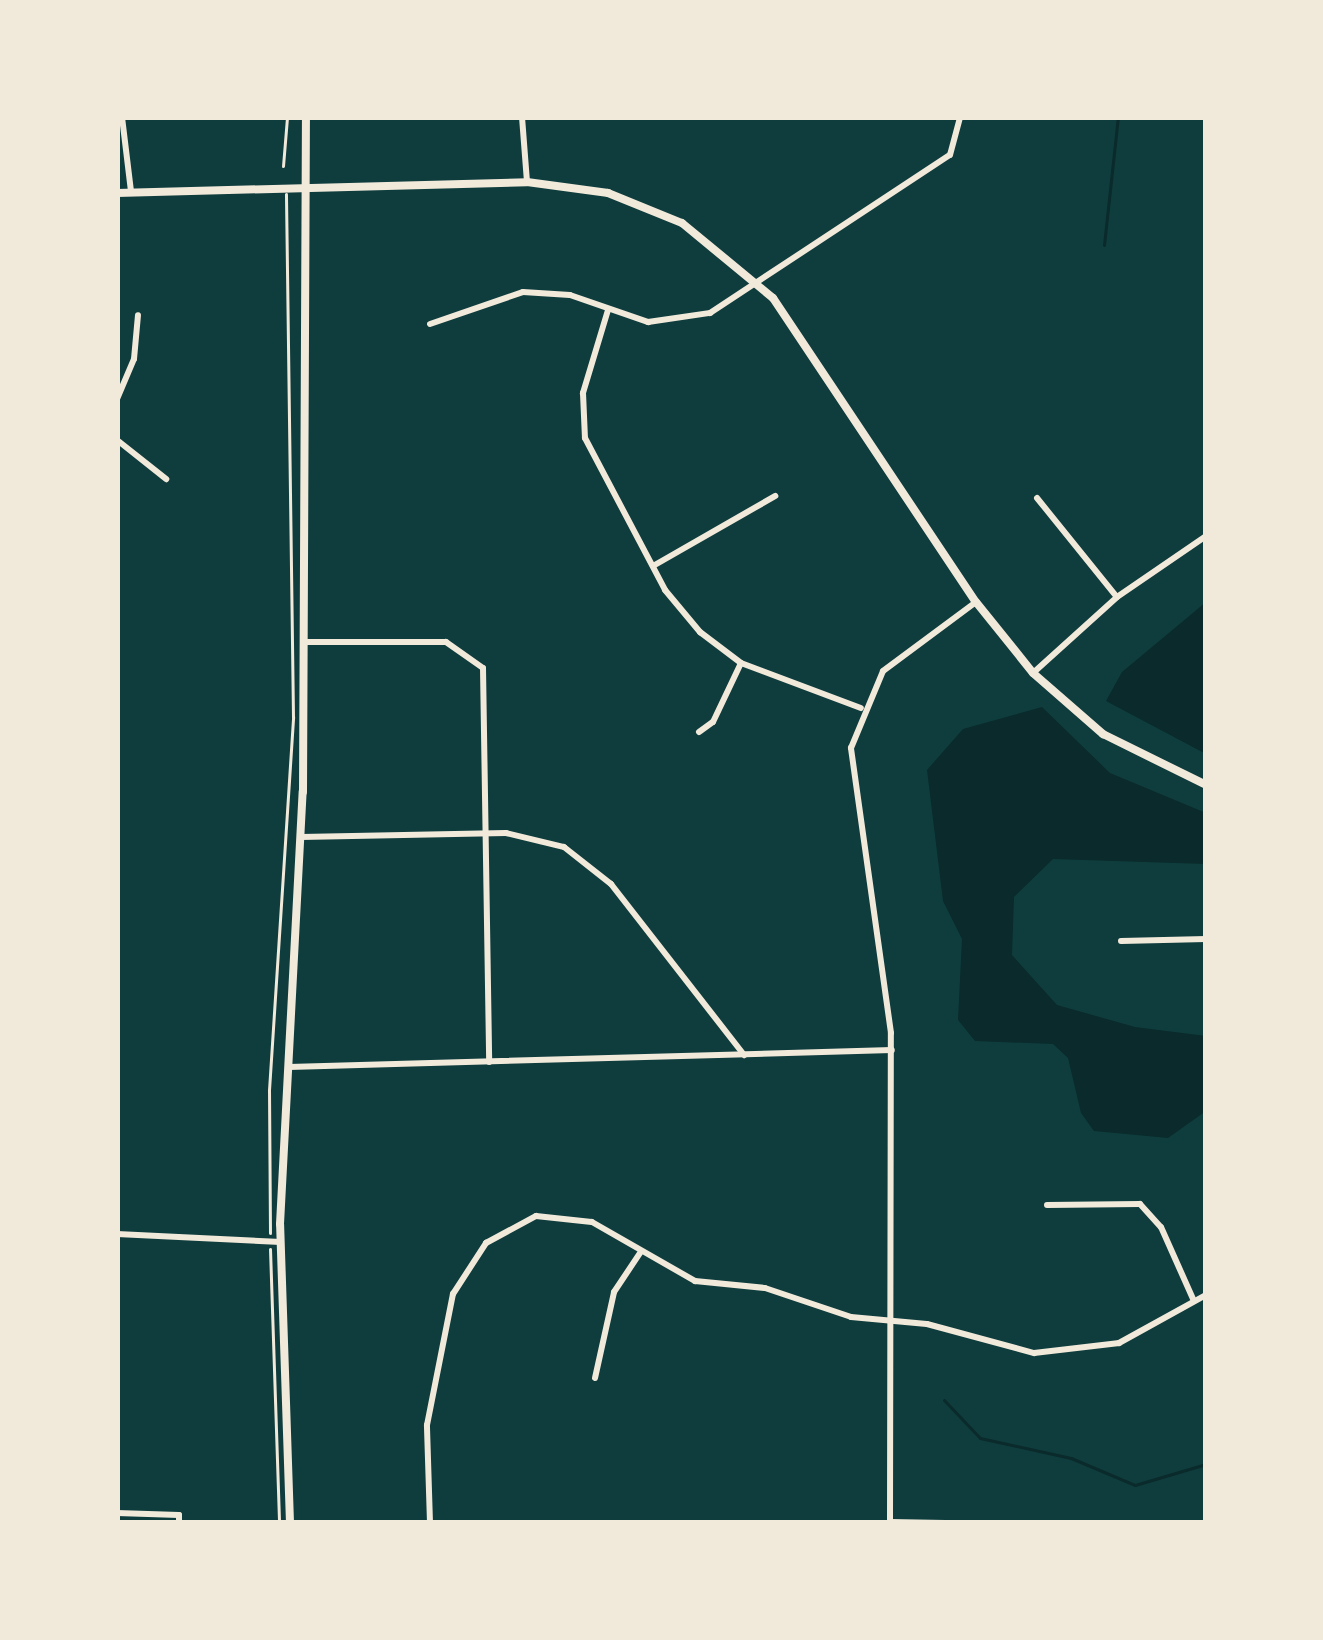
<!DOCTYPE html>
<html>
<head>
<meta charset="utf-8">
<style>
	body { margin:0 }
	#map { position:relative; width:1323px; height:1640px; overflow:hidden; background:#0f3d3e; font-family:"DejaVu Sans",sans-serif }
	div>[style] { position:absolute }
	[style*='--x'] { left:calc(var(--x)*1px); top:calc(var(--y)*1px); width:calc(var(--w)*1px); rotate:calc(var(--a)*1deg) }
	.water>* { inset:0; background:#0a2a2b }
	.stream>* { height:3px; margin:-1.5px; padding:0 1.5px; transform-origin:1.5px; border-radius:1.5px; background:#0a2a2b }
	.path>* { height:3px; margin:-1.5px; padding:0 1.5px; transform-origin:1.5px; border-radius:1.5px; background:#f1e9da }
	.minor>* { height:6px; margin:-3px; padding:0 3px; transform-origin:3px; border-radius:3px; background:#f1e9da }
	.tertiary>* { height:8px; margin:-4px; padding:0 4px; transform-origin:4px; border-radius:4px; background:#f1e9da }
	span { translate:-50% -50%; white-space:nowrap; text-align:center; line-height:1.15; -webkit-text-stroke:12px #f1e9da; paint-order:stroke }
	.frame { position:absolute; inset:0; border:120px solid #f1e9da; pointer-events:none }
</style>
</head>
<body>
<div id="map">
	<div class="water">
		<div style="clip-path:polygon(1206px 602px,1206px 754px,1106px 701px,1122px 672px)"></div>
		<div style="clip-path:polygon(1042px 707px,1110px 773px,1206px 813px,1206px 864px,1053px 859px,1014px 897px,1012px 955px,1057px 1005px,1135px 1027px,1206px 1036px,1206px 1111px,1168px 1138px,1094px 1131px,1081px 1113px,1068px 1058px,1053px 1044px,975px 1041px,958px 1020px,962px 939px,943px 901px,927px 770px,963px 729px)"></div>
	</div>
	<div class="stream">
		<div style="--x:1104;--y:245;--w:129;--a:-83.8"></div>
		<div style="--x:944;--y:1400;--w:52;--a:46.5"></div>
		<div style="--x:980;--y:1438;--w:93;--a:12.4"></div>
		<div style="--x:1071;--y:1458;--w:69;--a:22.9"></div>
		<div style="--x:1135;--y:1485;--w:74;--a:-16.5"></div>
	</div>
	<div class="path">
		<div style="--x:283;--y:166;--w:49;--a:-85.3"></div>
		<div style="--x:270;--y:1233;--w:143;--a:-90.4"></div>
		<div style="--x:269;--y:1090;--w:374;--a:-86.3"></div>
		<div style="--x:293;--y:717;--w:523;--a:-90.77"></div>
		<div style="--x:270;--y:1249;--w:274;--a:88.1"></div>
	</div>
	<div class="minor">
		<div style="--x:122;--y:117;--w:75;--a:83.1"></div>
		<div style="--x:522;--y:117;--w:65;--a:85.6"></div>
		<div style="--x:608;--y:310;--w:87;--a:106.8"></div>
		<div style="--x:583;--y:393;--w:45;--a:87.5"></div>
		<div style="--x:585;--y:438;--w:172;--a:62.2"></div>
		<div style="--x:665;--y:590;--w:55;--a:50.2"></div>
		<div style="--x:700;--y:632;--w:51;--a:37.1"></div>
		<div style="--x:741;--y:663;--w:128;--a:20.6"></div>
		<div style="--x:430;--y:324;--w:98;--a:-19"></div>
		<div style="--x:523;--y:292;--w:47;--a:3.7"></div>
		<div style="--x:570;--y:295;--w:83;--a:19.1"></div>
		<div style="--x:648;--y:322;--w:63;--a:-8.3"></div>
		<div style="--x:710;--y:313;--w:287;--a:-33.4"></div>
		<div style="--x:950;--y:155;--w:39;--a:-75"></div>
		<div style="--x:117;--y:399;--w:43;--a:-67"></div>
		<div style="--x:134;--y:359;--w:44;--a:-84.8"></div>
		<div style="--x:117;--y:440;--w:63;--a:38.5"></div>
		<div style="--x:1037;--y:498;--w:127;--a:51.1"></div>
		<div style="--x:653;--y:566;--w:141;--a:-29.8"></div>
		<div style="--x:304;--y:642;--w:142;--a:0"></div>
		<div style="--x:446;--y:642;--w:45;--a:35.1"></div>
		<div style="--x:483;--y:668;--w:394;--a:89.1"></div>
		<div style="--x:1033;--y:673;--w:113;--a:-42.1"></div>
		<div style="--x:1117;--y:597;--w:108;--a:-34.4"></div>
		<div style="--x:699;--y:732;--w:17;--a:-36"></div>
		<div style="--x:713;--y:722;--w:65;--a:-64.6"></div>
		<div style="--x:301;--y:837;--w:205;--a:-1.1"></div>
		<div style="--x:506;--y:833;--w:60;--a:13.6"></div>
		<div style="--x:564;--y:847;--w:60;--a:38.2"></div>
		<div style="--x:611;--y:884;--w:217;--a:52.1"></div>
		<div style="--x:1121;--y:941;--w:85;--a:-1.3"></div>
		<div style="--x:289;--y:1067;--w:603;--a:-1.61"></div>
		<div style="--x:1047;--y:1205;--w:93;--a:-0.6"></div>
		<div style="--x:1140;--y:1204;--w:31;--a:48"></div>
		<div style="--x:1161;--y:1227;--w:81;--a:66"></div>
		<div style="--x:117;--y:1234;--w:164;--a:2.8"></div>
		<div style="--x:595;--y:1378;--w:88;--a:-77.5"></div>
		<div style="--x:614;--y:1292;--w:47;--a:-56.3"></div>
		<div style="--x:117;--y:1513;--w:62;--a:1.8"></div>
		<div style="--x:179;--y:1515;--w:8;--a:90"></div>
		<div style="--x:890;--y:1522;--w:55;--a:1"></div>
		<div style="--x:430;--y:1523;--w:98;--a:-91.8"></div>
		<div style="--x:427;--y:1425;--w:134;--a:-78.8"></div>
		<div style="--x:453;--y:1294;--w:61;--a:-57.1"></div>
		<div style="--x:486;--y:1243;--w:57;--a:-28.4"></div>
		<div style="--x:536;--y:1216;--w:56;--a:6.1"></div>
		<div style="--x:592;--y:1222;--w:119;--a:29.8"></div>
		<div style="--x:695;--y:1281;--w:70;--a:5.7"></div>
		<div style="--x:765;--y:1288;--w:91;--a:18.6"></div>
		<div style="--x:851;--y:1317;--w:76;--a:5.3"></div>
		<div style="--x:927;--y:1324;--w:111;--a:15.2"></div>
		<div style="--x:1034;--y:1353;--w:86;--a:-6.7"></div>
		<div style="--x:1119;--y:1343;--w:99;--a:-28.9"></div>
		<div style="--x:890;--y:1523;--w:490;--a:-89.9"></div>
		<div style="--x:891;--y:1033;--w:288;--a:-98"></div>
		<div style="--x:851;--y:748;--w:83;--a:-67.4"></div>
		<div style="--x:883;--y:671;--w:116;--a:-36.6"></div>
	</div>
	<div class="tertiary">
		<div style="--x:117;--y:193;--w:410;--a:-1.5"></div>
		<div style="--x:527;--y:182;--w:82;--a:7.7"></div>
		<div style="--x:608;--y:193;--w:80;--a:22.1"></div>
		<div style="--x:682;--y:223;--w:118;--a:39.5"></div>
		<div style="--x:773;--y:298;--w:366;--a:56.3"></div>
		<div style="--x:976;--y:602;--w:91;--a:51.2"></div>
		<div style="--x:1033;--y:673;--w:93;--a:41.1"></div>
		<div style="--x:1103;--y:734;--w:115;--a:26.3"></div>
		<div style="--x:290;--y:1523;--w:299;--a:-91.9"></div>
		<div style="--x:280;--y:1224;--w:433;--a:-87"></div>
		<div style="--x:303;--y:792;--w:675;--a:-89.75"></div>
	</div>
	<div class="frame"></div>
</div>
</body>
</html>
